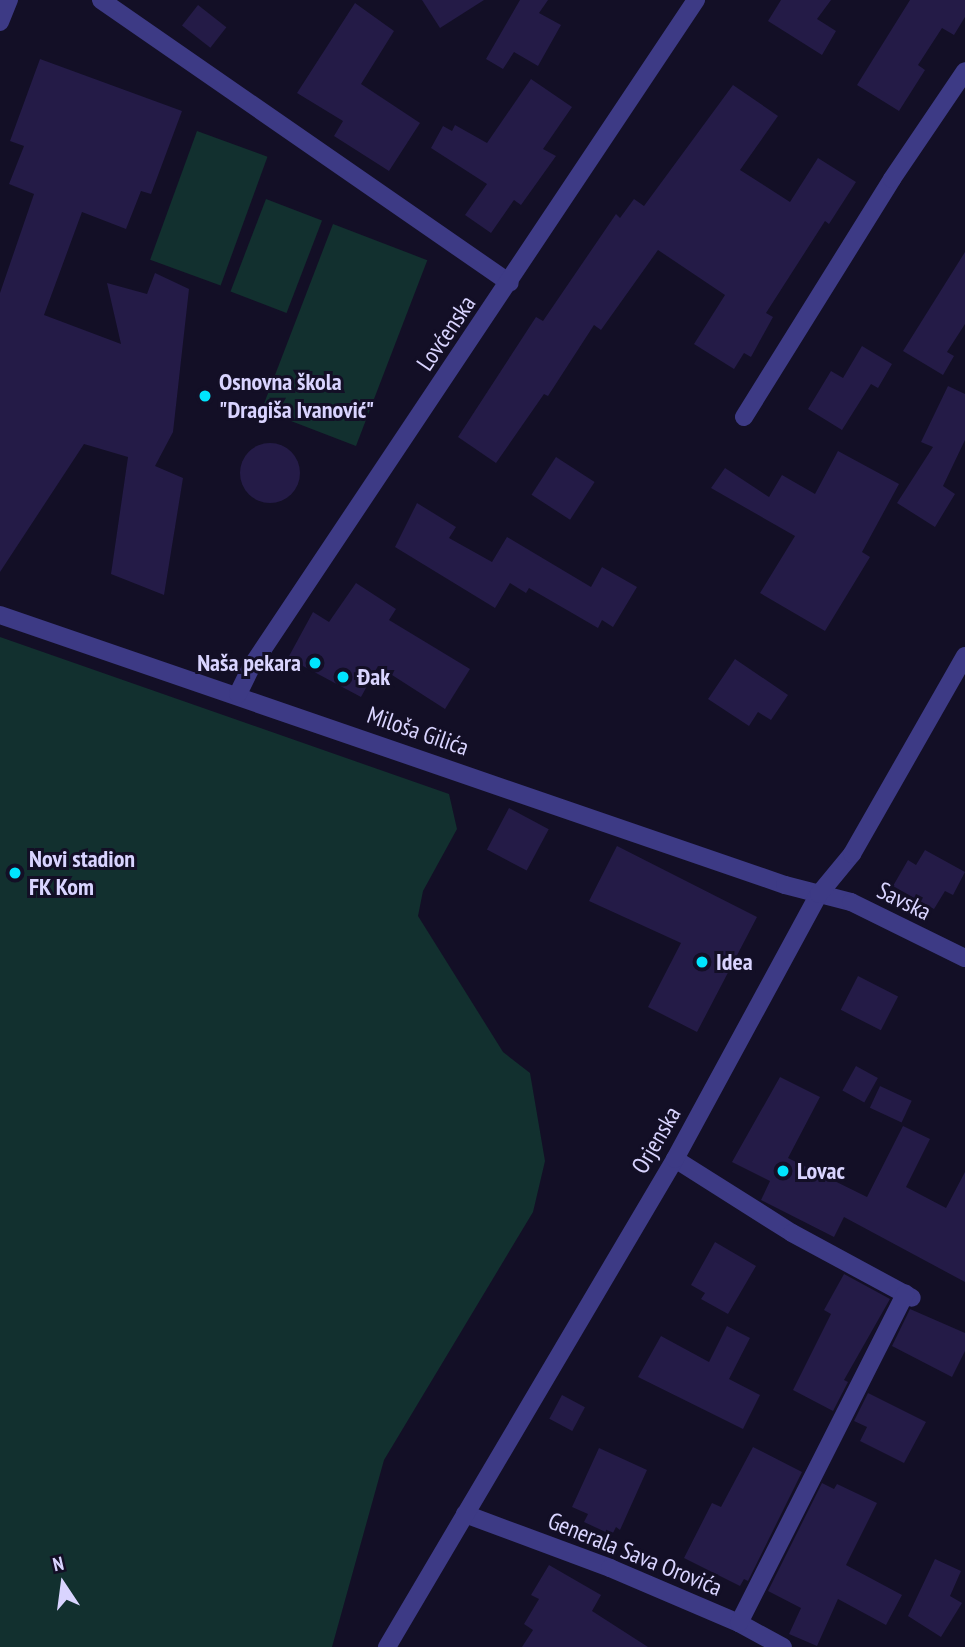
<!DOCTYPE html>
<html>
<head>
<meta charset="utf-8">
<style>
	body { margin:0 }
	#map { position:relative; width:965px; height:1647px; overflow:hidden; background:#130f26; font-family:"PT Sans Narrow",sans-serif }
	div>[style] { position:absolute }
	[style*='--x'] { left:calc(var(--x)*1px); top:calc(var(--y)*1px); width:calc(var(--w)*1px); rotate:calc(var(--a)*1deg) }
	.green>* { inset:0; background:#12302f; transform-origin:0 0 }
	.building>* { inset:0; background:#241b47; transform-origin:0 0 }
	.round { border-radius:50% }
	.street>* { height:18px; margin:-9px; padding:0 9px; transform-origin:9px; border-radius:9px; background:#3d3a85 }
	.dots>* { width:19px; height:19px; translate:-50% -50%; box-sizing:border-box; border:4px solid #130f26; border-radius:50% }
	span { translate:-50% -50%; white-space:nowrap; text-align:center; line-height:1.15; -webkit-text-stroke:6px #130f26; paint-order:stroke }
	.street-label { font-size:24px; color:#d9d4ff }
	.poi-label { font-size:24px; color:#d9d4ff; font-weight:700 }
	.left { translate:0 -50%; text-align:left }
	.right { translate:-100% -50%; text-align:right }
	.north { position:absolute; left:28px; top:1549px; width:70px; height:70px; -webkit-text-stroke:5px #130f26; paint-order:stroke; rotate:347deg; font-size:19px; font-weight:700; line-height:28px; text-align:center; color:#d9d4ff }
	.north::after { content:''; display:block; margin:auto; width:24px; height:32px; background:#d9d4ff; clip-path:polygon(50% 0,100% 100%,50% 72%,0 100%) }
</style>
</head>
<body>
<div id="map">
	<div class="green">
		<div style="left:197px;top:131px;width:75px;height:137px;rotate:20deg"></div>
		<div style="left:266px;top:199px;width:60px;height:99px;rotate:21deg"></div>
		<div style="left:333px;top:224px;width:101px;height:199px;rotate:21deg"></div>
		<div style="clip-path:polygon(0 637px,449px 794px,457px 829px,423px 891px,418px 916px,503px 1052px,530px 1073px,545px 1161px,533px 1212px,384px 1460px,332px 1647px,0 1647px)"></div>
	</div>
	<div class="building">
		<div style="clip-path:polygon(422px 0,484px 0,440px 28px)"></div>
		<div style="clip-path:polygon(520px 0,548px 0,539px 13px,561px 25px,538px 66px,514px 52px,503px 69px,486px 59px)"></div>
		<div style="clip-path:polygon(781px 0,831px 0,817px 19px,836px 31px,822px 55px,768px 21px)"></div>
		<div style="clip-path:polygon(910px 0,965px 0,965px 17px,954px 35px,942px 28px,918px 65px,925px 70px,899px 111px,857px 85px)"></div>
		<div style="clip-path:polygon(355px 3px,394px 31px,361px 84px,420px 123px,389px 171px,334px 136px,343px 121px,297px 93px)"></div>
		<div style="left:198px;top:5px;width:36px;height:26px;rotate:38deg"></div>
		<div style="clip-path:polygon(40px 59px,182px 111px,151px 194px,141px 191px,126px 229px,82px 212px,44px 315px,121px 344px,107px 283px,147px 294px,155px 273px,189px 289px,173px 432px,155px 466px,183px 478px,164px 595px,111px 574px,128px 457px,84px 444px,0 572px,0 293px,34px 194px,9px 184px,24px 146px,10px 141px)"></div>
		<div style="clip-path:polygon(531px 79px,572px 107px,543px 149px,556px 156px,521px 205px,514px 200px,491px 233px,465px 215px,487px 184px,431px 148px,443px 126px,452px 131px,455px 125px,487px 143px)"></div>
		<div style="clip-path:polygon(733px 85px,778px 116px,740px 170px,790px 202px,818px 158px,856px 182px,829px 224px,825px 221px,766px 313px,773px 317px,751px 357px,744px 353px,734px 369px,694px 344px,725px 295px,658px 250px,601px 330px,594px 325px,548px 396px,544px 394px,496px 463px,458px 437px,536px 317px,543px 321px,616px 214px,620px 218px,634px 199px,644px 206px)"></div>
		<div style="clip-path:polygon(965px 252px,965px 324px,947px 352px,954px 356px,943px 375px,903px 351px)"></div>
		<div style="clip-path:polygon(862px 346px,892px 364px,878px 388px,871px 384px,842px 430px,808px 409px,831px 371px,843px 378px)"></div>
		<div style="clip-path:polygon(948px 386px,965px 394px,965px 440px,943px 486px,955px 494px,935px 527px,897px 503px,933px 447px,921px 442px)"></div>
		<div class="round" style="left:240px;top:443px;width:60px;height:60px"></div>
		<div style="clip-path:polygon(838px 451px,899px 484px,862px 552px,870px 557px,825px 631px,760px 593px,795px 536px,711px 488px,725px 468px,769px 497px,782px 475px,815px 494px)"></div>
		<div style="left:556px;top:457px;width:46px;height:45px;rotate:33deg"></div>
		<div style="clip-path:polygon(417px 503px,456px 527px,449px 538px,492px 562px,507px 537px,591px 587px,602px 567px,637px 587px,613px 627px,602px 620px,598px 628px,529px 588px,526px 593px,510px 583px,495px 608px,395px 547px)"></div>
		<div style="clip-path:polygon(356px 583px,396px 609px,389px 620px,470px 669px,445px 709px,378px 666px,361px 697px,288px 658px,313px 612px,329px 622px)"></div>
		<div style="clip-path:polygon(735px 659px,788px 695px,771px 720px,758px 712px,749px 726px,708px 699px)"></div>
		<div style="left:509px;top:808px;width:45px;height:47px;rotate:28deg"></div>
		<div style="clip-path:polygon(617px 846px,757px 917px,697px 1032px,648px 1007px,681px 943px,589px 901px)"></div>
		<div style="clip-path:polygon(925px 850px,965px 872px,953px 895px,945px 891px,934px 909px,893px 886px,908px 860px,916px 865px)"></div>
		<div style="left:858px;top:976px;width:45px;height:38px;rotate:27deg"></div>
		<div style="left:856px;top:1066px;width:25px;height:28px;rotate:29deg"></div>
		<div style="clip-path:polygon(780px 1077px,820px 1097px,788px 1158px,867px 1197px,903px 1126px,930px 1139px,906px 1187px,946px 1208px,965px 1172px,965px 1282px,844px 1217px,834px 1237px,761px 1200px,770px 1181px,732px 1162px)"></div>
		<div style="left:880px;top:1086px;width:35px;height:24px;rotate:25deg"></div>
		<div style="clip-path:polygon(715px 1242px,756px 1266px,728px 1314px,701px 1299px,705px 1293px,691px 1285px)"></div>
		<div style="clip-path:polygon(844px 1274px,890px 1299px,844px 1380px,848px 1382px,833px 1411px,793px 1390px,831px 1314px,824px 1310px)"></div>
		<div style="clip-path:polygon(910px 1309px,965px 1333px,965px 1351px,952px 1377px,892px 1346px)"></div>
		<div style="clip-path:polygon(727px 1326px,750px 1338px,729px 1379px,760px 1395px,743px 1429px,638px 1377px,661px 1336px,709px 1362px)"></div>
		<div style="clip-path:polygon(868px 1393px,926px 1422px,904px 1463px,860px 1441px,867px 1427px,854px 1421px)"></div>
		<div style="left:562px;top:1395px;width:26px;height:27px;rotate:28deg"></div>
		<div style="clip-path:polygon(753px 1447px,802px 1472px,748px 1581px,744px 1579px,740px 1586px,684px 1558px,712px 1503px,721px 1507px)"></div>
		<div style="clip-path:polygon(599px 1448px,647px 1470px,620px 1530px,616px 1527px,612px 1535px,584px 1522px,588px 1514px,572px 1507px)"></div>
		<div style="clip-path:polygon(822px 1483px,834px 1489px,837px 1484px,877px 1503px,846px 1565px,902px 1595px,886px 1625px,838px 1599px,817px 1646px,789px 1634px,801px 1608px,768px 1591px)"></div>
		<div style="clip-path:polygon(935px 1559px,961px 1571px,950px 1596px,962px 1603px,941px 1637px,908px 1616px)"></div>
		<div style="clip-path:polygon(549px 1565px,601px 1595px,592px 1611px,648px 1647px,522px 1647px,533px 1630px,524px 1624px,539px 1599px,531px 1595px)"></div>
	</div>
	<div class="street">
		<div style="--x:101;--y:0;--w:497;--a:34.7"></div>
		<div style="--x:0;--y:22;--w:24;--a:-68"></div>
		<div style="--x:744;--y:417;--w:280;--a:-58.1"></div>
		<div style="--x:892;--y:179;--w:130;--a:-55.9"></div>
		<div style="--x:0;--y:615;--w:830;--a:18.98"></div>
		<div style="--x:785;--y:885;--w:68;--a:14.4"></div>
		<div style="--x:851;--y:902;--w:127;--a:26.2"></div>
		<div style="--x:238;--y:694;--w:30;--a:-64"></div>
		<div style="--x:251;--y:667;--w:802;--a:-56.29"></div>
		<div style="--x:675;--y:1159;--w:138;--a:32.3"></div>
		<div style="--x:792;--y:1233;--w:136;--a:28.4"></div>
		<div style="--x:465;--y:1514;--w:155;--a:20.4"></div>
		<div style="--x:610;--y:1568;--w:140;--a:23.1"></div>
		<div style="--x:739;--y:1623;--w:50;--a:28.6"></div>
		<div style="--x:739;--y:1623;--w:369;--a:-63.2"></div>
		<div style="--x:387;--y:1647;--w:567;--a:-59.45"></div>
		<div style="--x:675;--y:1159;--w:302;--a:-61.5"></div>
		<div style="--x:819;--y:894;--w:52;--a:-50.5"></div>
		<div style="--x:852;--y:854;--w:228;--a:-60.3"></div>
	</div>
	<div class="dots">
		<div style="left:205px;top:396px;background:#00e5ff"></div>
		<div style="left:315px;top:663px;background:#00e5ff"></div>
		<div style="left:343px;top:677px;background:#00e5ff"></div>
		<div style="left:15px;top:873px;background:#00e5ff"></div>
		<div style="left:702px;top:962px;background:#00e5ff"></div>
		<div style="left:783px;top:1171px;background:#00e5ff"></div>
	</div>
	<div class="street-label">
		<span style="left:446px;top:333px;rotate:-56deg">Lovćenska</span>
		<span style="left:418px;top:731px;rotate:19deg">Miloša Gilića</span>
		<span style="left:904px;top:901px;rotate:26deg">Savska</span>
		<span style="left:656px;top:1140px;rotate:-60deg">Orjenska</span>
		<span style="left:635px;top:1554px;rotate:22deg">Generala Sava Orovića</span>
	</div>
	<div class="poi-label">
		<span class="left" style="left:219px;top:396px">Osnovna škola<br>"Dragiša Ivanović"</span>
		<span class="right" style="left:301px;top:663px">Naša pekara</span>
		<span class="left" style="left:357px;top:677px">Đak</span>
		<span class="left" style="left:29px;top:873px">Novi stadion<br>FK Kom</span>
		<span class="left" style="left:716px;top:962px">Idea</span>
		<span class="left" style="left:797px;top:1171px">Lovac</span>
	</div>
	<div class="north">N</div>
</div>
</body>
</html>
